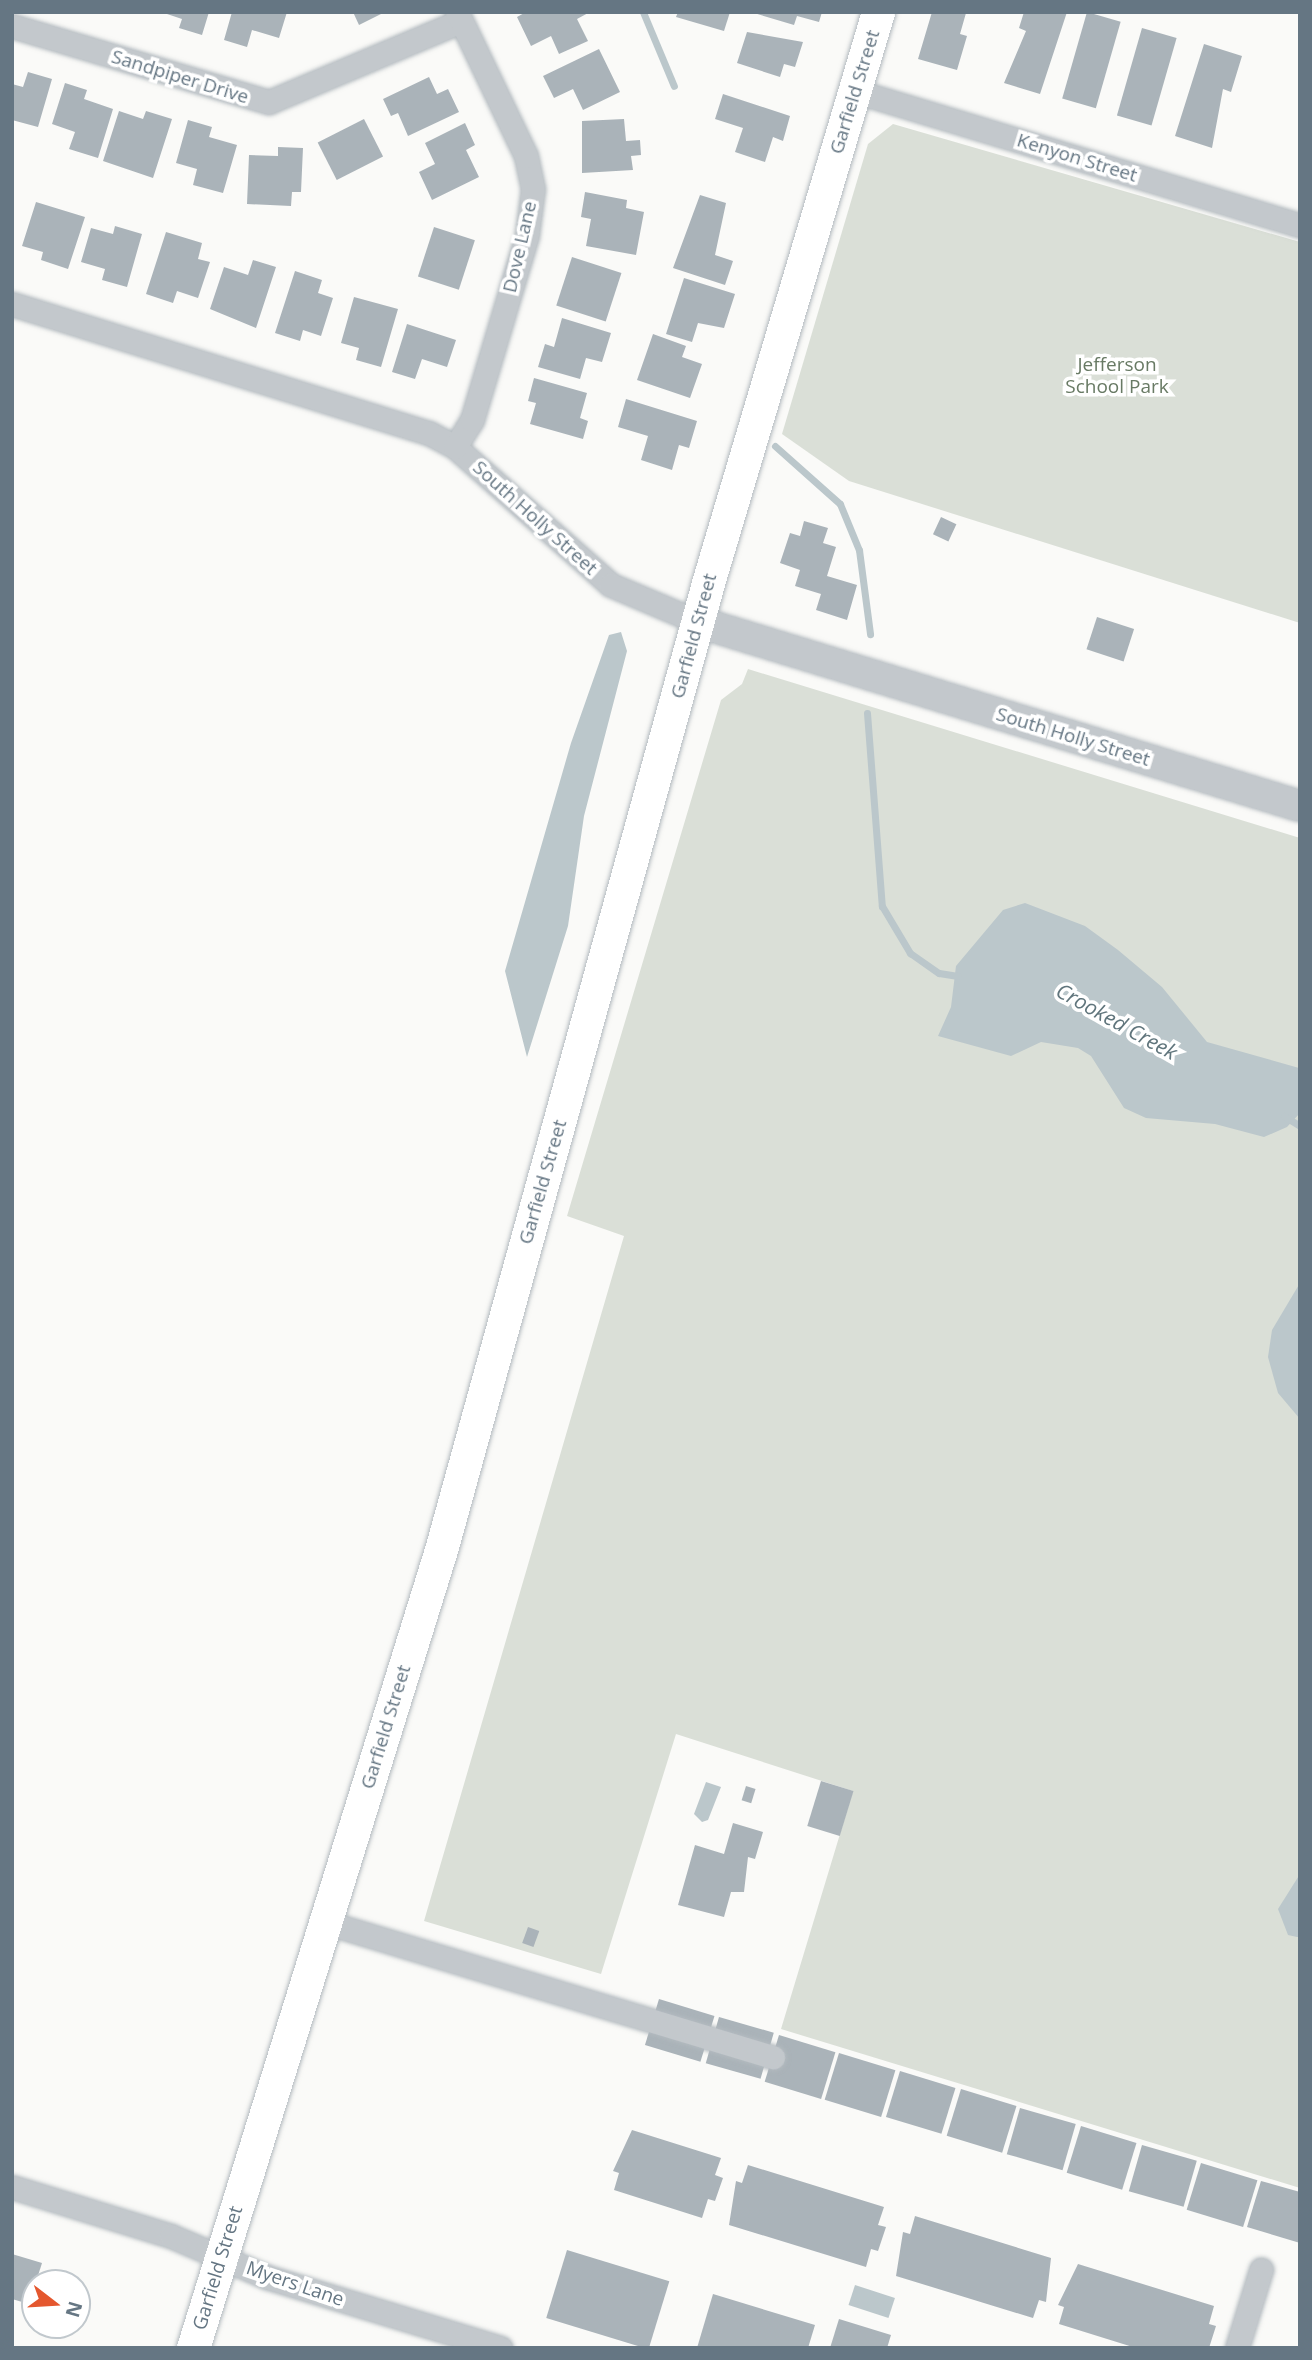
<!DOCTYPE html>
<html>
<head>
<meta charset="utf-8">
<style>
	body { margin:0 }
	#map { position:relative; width:1312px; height:2360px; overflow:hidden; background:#fafaf8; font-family:"Open Sans",sans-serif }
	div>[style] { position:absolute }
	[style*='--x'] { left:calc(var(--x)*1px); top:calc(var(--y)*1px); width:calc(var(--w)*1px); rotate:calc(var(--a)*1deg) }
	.green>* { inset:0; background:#dadfd7 }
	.water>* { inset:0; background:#bbc7cb; transform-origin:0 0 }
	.stream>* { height:7px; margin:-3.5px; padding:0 3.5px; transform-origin:3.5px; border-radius:3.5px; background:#bbc7cb }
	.building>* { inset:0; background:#aab3b9; transform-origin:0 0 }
	.roads { filter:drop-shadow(0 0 2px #b3babf) drop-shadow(0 0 2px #b3babf) }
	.minor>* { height:23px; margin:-11.5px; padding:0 11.5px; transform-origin:11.5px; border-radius:11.5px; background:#c3c8cc }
	.tertiary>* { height:30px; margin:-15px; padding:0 15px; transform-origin:15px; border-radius:15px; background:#c3c8cc }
	.secondary>* { height:33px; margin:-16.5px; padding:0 16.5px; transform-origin:16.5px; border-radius:16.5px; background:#fff }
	span { translate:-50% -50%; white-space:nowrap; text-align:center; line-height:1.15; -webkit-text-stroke:7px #fff; paint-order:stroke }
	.street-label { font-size:19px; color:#657683 }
	.park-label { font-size:19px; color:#687a64 }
	.water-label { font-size:21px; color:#60757c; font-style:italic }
	.frame { position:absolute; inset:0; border:14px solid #657683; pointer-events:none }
	.north { position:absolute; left:21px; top:2269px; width:70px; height:70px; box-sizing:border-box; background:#fff; border:2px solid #c1c8cd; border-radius:50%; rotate:107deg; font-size:19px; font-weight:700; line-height:28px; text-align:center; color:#657683 }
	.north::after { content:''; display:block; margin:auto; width:24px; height:32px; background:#e4572e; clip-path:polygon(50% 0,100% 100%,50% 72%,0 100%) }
</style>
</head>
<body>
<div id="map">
	<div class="green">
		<div style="clip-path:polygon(893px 124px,1300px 242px,1300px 623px,849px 481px,782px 434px,868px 144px)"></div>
		<div style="clip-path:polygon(748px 669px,1300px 838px,1300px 2188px,781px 2029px,853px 1791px,676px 1734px,601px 1974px,424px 1921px,624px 1236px,567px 1216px,721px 700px,742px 684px)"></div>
	</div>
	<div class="water">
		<div style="clip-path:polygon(621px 632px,627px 651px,584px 816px,568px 926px,527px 1057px,505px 971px,571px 743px,609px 635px)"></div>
		<div style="clip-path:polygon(1025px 903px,1085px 926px,1118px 950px,1162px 987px,1207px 1042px,1299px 1068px,1300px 1113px,1287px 1127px,1264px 1137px,1215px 1124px,1146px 1118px,1124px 1108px,1091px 1056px,1078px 1048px,1041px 1042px,1011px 1056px,938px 1036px,951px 1007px,956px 966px,1003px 910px)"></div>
		<div style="clip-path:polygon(1300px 1283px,1300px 1419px,1278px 1393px,1268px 1357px,1272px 1330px)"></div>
		<div style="clip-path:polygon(706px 1782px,721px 1787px,708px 1820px,702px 1822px,694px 1814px)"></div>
		<div style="clip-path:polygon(1300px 1874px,1300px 1937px,1297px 1937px,1288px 1935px,1278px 1909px)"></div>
		<div style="left:855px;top:2285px;width:42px;height:21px;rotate:18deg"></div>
	</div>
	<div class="stream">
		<div style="--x:643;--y:12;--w:80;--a:67.3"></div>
		<div style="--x:775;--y:446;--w:87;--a:41.7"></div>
		<div style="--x:840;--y:504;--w:50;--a:67.6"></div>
		<div style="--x:859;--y:550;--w:85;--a:82.5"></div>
		<div style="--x:867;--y:713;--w:194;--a:85.6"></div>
		<div style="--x:882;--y:906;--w:55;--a:59.2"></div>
		<div style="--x:910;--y:953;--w:35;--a:35"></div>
		<div style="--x:939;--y:973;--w:19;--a:9"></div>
		<div style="--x:1284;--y:1116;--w:19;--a:32"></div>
	</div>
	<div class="building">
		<div style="clip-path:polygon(209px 12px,202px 35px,179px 28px,182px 19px,164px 13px)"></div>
		<div style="clip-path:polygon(232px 12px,287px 12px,279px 38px,252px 30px,247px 47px,224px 40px)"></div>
		<div style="clip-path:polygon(353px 12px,385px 12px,359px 25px)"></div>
		<div style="clip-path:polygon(526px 12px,590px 12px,577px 19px,588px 41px,559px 54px,551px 36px,531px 46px,517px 17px)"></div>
		<div style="clip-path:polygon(678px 12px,730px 12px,724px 31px,676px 17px)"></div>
		<div style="clip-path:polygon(822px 12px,819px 22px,797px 16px,794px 25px,754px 13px)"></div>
		<div style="clip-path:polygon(932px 12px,975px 12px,966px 13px,960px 34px,967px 36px,957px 70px,918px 59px)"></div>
		<div style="clip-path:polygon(1024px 12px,1067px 12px,1040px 94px,1004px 83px,1026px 31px,1019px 28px)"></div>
		<div style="left:1087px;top:12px;width:35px;height:90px;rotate:16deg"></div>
		<div style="left:1142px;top:28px;width:36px;height:91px;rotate:16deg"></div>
		<div style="clip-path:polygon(747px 32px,803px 42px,795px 67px,784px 64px,780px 77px,737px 63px)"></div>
		<div style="clip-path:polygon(1204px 44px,1242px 56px,1231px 92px,1223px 89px,1212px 148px,1175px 136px)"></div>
		<div style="clip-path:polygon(599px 49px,620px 92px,583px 110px,573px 89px,554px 98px,543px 76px)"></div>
		<div style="clip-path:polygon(28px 72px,52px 79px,38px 127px,12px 120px,12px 84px,23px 87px)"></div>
		<div style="clip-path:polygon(429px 77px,437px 94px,448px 89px,459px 112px,408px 136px,398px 113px,391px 116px,383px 99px)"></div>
		<div style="clip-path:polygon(65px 83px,87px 90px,84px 99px,113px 109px,98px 158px,69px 149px,75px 132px,52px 124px)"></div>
		<div style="clip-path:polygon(723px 94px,790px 116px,783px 141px,773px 137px,765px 162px,735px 152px,743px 128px,715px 119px)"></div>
		<div style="clip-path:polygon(119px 111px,143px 119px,146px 111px,172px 119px,153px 178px,103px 161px)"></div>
		<div style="left:364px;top:119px;width:42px;height:52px;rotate:63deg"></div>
		<div style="clip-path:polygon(624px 119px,626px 141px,640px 140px,641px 155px,631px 156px,633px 170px,582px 173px,582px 121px)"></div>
		<div style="clip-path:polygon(188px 120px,212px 127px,209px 137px,237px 145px,223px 193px,193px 185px,197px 169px,176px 163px)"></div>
		<div style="clip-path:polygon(465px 123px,475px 145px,466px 150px,479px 177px,432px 200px,419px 172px,435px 164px,425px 143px)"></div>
		<div style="clip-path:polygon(278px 147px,303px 148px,301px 192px,292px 192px,291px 206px,247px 204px,249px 155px,278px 156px)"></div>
		<div style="clip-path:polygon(585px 192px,627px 200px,626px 208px,644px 212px,636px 255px,586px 246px,591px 219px,581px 217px)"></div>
		<div style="clip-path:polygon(700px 195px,726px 203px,715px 255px,733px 261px,725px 285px,673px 268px)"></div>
		<div style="clip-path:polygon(36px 202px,85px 217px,68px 269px,41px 260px,43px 252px,22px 246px)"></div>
		<div style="clip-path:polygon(115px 226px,142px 234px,127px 287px,102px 280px,105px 269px,81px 262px,91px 228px,113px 234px)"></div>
		<div style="left:434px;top:227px;width:43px;height:52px;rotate:18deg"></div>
		<div style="clip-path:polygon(166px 232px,202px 243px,198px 259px,210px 262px,198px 298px,177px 291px,173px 303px,146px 294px)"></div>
		<div style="left:572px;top:257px;width:52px;height:51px;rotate:18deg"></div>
		<div style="clip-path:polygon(253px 260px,276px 267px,256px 328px,210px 309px,224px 267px,248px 275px)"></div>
		<div style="clip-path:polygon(295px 271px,322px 280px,318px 293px,333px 298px,321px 336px,303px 330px,300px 341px,275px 333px)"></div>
		<div style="clip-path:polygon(684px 278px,735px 294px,724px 328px,698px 323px,692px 342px,666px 334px)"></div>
		<div style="clip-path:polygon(354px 297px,398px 309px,381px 367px,356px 360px,359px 348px,341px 343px)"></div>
		<div style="clip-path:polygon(562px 318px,611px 333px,602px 362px,586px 358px,580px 379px,538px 367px,545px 344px,554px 347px)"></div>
		<div style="clip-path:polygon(407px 324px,456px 340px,447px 367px,422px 359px,415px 379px,392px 372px)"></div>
		<div style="clip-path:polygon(653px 334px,686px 346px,682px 357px,702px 364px,690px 398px,637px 380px)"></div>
		<div style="clip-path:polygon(534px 378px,587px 393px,580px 418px,588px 421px,583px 439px,530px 424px,536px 403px,528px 401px)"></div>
		<div style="clip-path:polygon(626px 399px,697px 421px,689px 448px,679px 445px,672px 470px,641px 460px,648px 436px,618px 427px)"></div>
		<div style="left:941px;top:517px;width:17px;height:19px;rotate:25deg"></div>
		<div style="clip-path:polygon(804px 521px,828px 528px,823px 543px,836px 547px,827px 576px,857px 585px,847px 620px,816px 610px,821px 594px,795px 586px,800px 570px,780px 563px,790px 533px,800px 536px)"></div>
		<div style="left:1097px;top:617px;width:39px;height:34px;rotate:18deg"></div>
		<div style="left:821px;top:1781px;width:34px;height:47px;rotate:17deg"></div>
		<div style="left:746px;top:1786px;width:10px;height:15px;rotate:17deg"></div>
		<div style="clip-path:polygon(733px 1823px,763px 1832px,755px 1859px,748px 1857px,744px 1892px,731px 1892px,724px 1917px,678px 1905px,695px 1845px,724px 1854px)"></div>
		<div style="left:528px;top:1927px;width:12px;height:17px;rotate:20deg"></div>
		<div style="left:659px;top:1999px;width:58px;height:48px;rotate:17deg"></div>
		<div style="left:719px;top:2017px;width:57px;height:48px;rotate:16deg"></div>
		<div style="left:779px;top:2035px;width:59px;height:49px;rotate:17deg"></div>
		<div style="left:839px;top:2053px;width:59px;height:49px;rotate:17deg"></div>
		<div style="left:900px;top:2071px;width:58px;height:48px;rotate:17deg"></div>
		<div style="left:961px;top:2089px;width:58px;height:49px;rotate:17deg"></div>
		<div style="left:1020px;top:2108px;width:58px;height:48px;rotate:16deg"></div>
		<div style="left:1081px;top:2126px;width:58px;height:49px;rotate:17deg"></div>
		<div style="clip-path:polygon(632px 2130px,721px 2158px,715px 2175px,723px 2178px,715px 2201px,708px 2199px,702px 2218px,614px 2190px,619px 2173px,613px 2171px)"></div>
		<div style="left:1142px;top:2145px;width:57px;height:48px;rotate:16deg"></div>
		<div style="left:1201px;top:2163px;width:59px;height:49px;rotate:17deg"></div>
		<div style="clip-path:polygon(748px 2165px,884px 2207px,878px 2225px,886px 2227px,878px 2251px,871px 2249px,866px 2267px,729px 2225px,736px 2181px,742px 2183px)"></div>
		<div style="clip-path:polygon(1261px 2181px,1300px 2192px,1300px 2243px,1247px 2227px)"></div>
		<div style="clip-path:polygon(915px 2216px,1051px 2258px,1046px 2302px,1039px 2300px,1033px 2318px,896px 2276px,903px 2232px,910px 2234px)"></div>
		<div style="left:567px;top:2250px;width:107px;height:71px;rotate:17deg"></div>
		<div style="clip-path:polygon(12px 2254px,42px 2263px,29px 2304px,12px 2299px)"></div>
		<div style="clip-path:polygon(1078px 2264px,1214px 2306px,1209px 2324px,1216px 2326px,1209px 2348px,1136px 2348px,1059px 2324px,1064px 2307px,1058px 2305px)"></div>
		<div style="clip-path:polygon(713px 2294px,815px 2325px,808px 2348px,697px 2348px)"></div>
		<div style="clip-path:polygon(839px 2319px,891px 2335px,887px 2348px,830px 2348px)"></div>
	</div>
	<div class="roads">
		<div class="minor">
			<div style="--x:12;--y:26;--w:268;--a:16.5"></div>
			<div style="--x:269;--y:102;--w:208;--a:-22.9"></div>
			<div style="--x:855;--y:91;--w:465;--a:16.8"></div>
			<div style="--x:12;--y:304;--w:436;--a:17.2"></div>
			<div style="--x:429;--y:433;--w:30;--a:28"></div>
			<div style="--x:455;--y:447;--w:208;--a:41.5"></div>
			<div style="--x:611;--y:585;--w:95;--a:23"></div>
			<div style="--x:455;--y:447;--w:32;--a:-58"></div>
			<div style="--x:472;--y:420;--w:193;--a:-73.4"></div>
			<div style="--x:527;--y:235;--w:46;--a:-82.6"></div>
			<div style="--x:533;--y:189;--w:34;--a:-102"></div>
			<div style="--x:526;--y:156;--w:160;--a:-115.6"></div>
			<div style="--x:325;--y:1922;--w:468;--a:16.8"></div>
			<div style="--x:12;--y:2187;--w:166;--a:17.1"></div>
			<div style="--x:171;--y:2236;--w:104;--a:23.1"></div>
			<div style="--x:267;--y:2277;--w:244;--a:16.9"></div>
			<div style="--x:1237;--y:2348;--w:82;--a:-72.9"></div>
		</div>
		<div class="tertiary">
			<div style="--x:698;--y:622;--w:629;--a:17"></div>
		</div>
		<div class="secondary">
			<div style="--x:193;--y:2348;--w:836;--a:-72.74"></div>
			<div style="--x:441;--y:1550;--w:1003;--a:-74.56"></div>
			<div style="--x:708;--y:583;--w:596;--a:-73.42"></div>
		</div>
	</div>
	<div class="street-label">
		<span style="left:180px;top:77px;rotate:17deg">Sandpiper Drive</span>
		<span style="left:855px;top:92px;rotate:-73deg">Garfield Street</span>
		<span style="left:1077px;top:158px;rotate:17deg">Kenyon Street</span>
		<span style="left:520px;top:247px;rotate:-77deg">Dove Lane</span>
		<span style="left:535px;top:518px;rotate:42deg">South Holly Street</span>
		<span style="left:694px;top:636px;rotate:-75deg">Garfield Street</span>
		<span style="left:1073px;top:737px;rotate:17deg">South Holly Street</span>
		<span style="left:543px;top:1182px;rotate:-74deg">Garfield Street</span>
		<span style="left:386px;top:1727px;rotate:-73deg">Garfield Street</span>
		<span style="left:218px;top:2268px;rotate:-73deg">Garfield Street</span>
		<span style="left:295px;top:2284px;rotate:19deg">Myers Lane</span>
	</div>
	<div class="park-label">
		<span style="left:1117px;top:376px">Jefferson<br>School Park</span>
	</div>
	<div class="water-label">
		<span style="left:1117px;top:1021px;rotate:29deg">Crooked Creek</span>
	</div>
	<div class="frame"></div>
	<div class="north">N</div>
</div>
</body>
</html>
